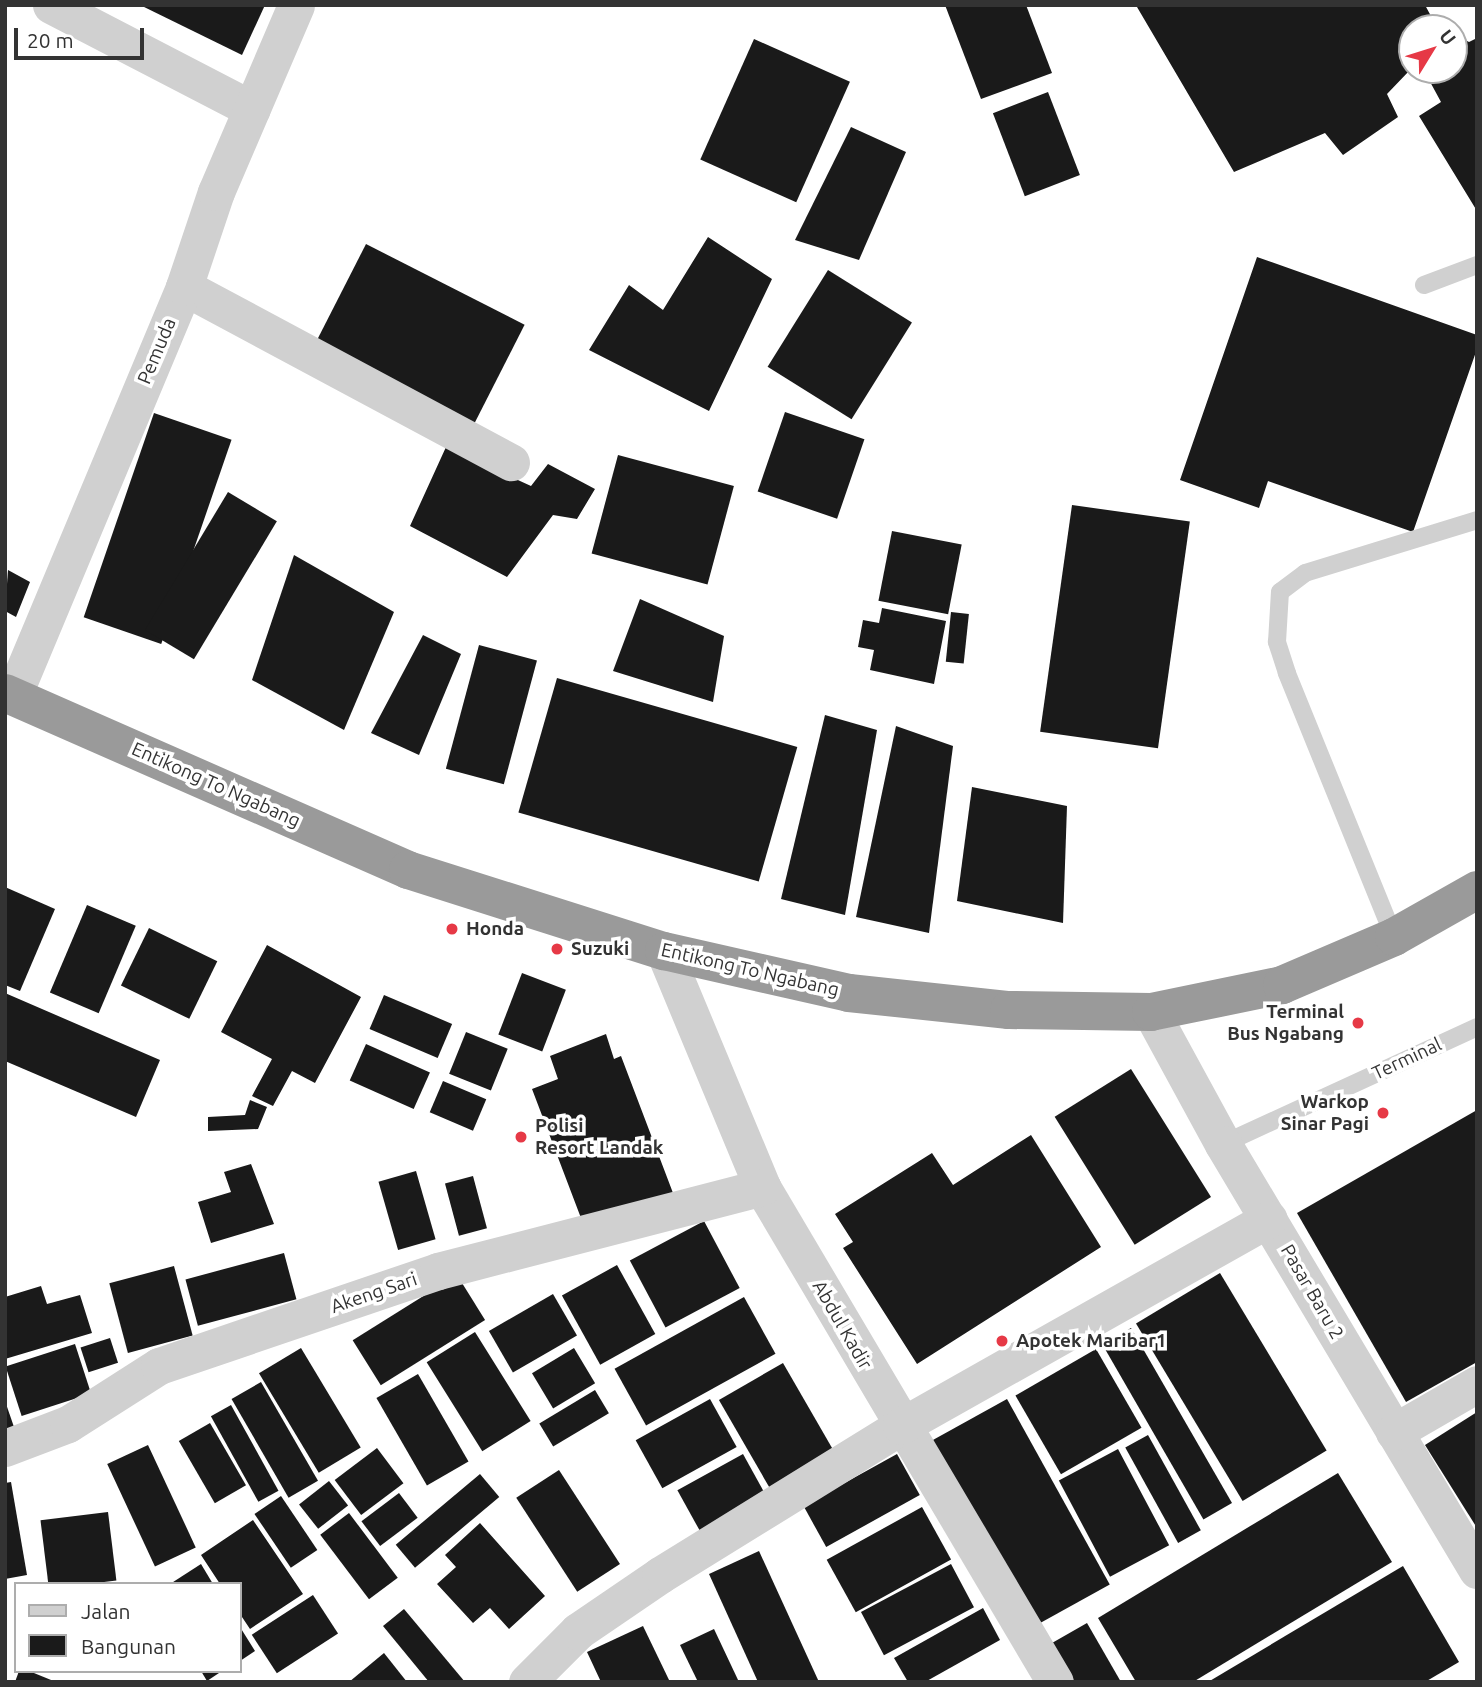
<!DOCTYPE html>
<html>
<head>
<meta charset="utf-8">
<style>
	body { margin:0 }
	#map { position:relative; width:1482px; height:1687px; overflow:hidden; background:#fff; font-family:Ubuntu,sans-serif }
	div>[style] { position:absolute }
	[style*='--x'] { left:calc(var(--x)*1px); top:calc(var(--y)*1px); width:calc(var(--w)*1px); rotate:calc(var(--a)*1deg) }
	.building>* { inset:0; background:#1a1a1a; transform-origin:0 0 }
	.lane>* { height:18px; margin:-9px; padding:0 9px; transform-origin:9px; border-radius:9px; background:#d0d0d0 }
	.street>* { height:37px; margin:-18.5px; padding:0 18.5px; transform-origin:18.5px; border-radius:18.5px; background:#d0d0d0 }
	.highway>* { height:38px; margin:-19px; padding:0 19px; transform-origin:19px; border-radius:19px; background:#9a9a9a }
	.dots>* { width:19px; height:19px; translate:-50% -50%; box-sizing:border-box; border:4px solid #fff; border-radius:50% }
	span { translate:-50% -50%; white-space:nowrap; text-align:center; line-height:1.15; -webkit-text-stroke:7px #fff; paint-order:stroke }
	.street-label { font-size:19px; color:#333 }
	.poi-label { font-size:19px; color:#333; font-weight:700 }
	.left { translate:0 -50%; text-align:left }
	.right { translate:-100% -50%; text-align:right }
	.frame { position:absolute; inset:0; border:7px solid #333; pointer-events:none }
	.legend { position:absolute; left:14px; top:1582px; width:228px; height:91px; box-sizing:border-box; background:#fff; border:2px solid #adadad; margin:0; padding:9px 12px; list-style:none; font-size:21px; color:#333 }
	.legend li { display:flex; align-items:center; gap:14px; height:35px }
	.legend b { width:35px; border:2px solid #adadad }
	.north { position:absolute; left:1398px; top:14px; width:70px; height:70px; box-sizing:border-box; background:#fff; border:2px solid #adadad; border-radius:50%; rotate:52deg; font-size:19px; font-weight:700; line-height:28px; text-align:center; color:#333 }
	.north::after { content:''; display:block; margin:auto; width:24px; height:32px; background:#e63946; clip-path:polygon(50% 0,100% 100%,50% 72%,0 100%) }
	.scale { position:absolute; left:14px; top:28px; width:130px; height:32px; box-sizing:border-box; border:4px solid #333; border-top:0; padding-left:9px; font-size:21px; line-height:24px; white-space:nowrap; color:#333; -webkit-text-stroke:5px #fff; paint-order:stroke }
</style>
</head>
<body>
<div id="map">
	<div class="building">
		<div style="clip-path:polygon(140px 5px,265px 5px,242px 55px)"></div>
		<div style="clip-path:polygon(945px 5px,1026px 5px,1052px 73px,981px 99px)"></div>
		<div style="clip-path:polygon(1142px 5px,1425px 5px,1432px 18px,1420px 28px,1412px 28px,1412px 35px,1399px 46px,1410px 70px,1387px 94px,1398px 117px,1343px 155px,1325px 133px,1234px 172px,1137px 7px)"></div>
		<div style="clip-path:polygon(1454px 34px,1469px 42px,1477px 38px,1477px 211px,1419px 116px,1441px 102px,1428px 78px,1439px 70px,1454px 70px)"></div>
		<div style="left:754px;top:39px;width:105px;height:132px;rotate:24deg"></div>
		<div style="left:1048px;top:92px;width:89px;height:59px;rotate:69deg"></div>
		<div style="clip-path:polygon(851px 127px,906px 152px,859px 260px,795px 240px)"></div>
		<div style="clip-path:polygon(708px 237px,772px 279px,709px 411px,589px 350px,629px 285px,663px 310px)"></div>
		<div style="left:366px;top:244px;width:178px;height:123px;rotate:27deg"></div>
		<div style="clip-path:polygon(1257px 257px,1477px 335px,1477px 349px,1413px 532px,1268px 481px,1259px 508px,1180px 480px)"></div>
		<div style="left:828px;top:270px;width:99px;height:114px;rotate:32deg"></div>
		<div style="left:785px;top:412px;width:84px;height:84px;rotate:19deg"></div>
		<div style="left:154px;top:413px;width:82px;height:216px;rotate:19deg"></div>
		<div style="clip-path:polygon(446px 447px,531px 486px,548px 464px,595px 489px,577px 519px,553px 515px,507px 577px,410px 526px)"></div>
		<div style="left:618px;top:455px;width:120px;height:102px;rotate:15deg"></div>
		<div style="left:228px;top:492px;width:57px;height:161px;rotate:31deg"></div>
		<div style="left:1072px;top:505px;width:119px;height:229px;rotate:8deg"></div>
		<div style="left:892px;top:531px;width:71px;height:71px;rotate:11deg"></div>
		<div style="clip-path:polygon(294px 555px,394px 612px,344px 730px,252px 680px)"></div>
		<div style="clip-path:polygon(8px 570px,30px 582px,16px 617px,5px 611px)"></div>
		<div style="clip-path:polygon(640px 599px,724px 636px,713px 702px,613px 671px)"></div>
		<div style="clip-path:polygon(882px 608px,946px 621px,934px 684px,870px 670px,874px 650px,858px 647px,863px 620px,879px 623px)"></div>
		<div style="left:951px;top:612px;width:18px;height:50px;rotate:6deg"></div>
		<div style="clip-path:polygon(423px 635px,461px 654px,419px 755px,371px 733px)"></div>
		<div style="left:479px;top:645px;width:60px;height:128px;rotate:15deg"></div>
		<div style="left:557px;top:678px;width:250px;height:140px;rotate:16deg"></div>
		<div style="clip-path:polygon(825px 715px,877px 730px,845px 915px,781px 899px)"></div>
		<div style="clip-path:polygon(896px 726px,953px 746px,929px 933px,856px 917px)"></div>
		<div style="clip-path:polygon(972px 787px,1067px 806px,1063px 923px,957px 901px)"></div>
		<div style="clip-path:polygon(5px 887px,55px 909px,20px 991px,5px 985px)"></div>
		<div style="left:87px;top:905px;width:53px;height:95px;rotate:23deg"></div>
		<div style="left:149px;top:928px;width:76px;height:64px;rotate:26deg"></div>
		<div style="clip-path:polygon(267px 945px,361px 997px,315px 1083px,292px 1071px,273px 1106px,252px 1096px,272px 1059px,221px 1032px)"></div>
		<div style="left:522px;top:973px;width:47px;height:66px;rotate:21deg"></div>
		<div style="clip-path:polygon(5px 993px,160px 1060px,136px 1117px,5px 1061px)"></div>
		<div style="left:384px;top:995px;width:74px;height:37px;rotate:23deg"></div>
		<div style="left:466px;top:1032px;width:45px;height:45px;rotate:22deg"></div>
		<div style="clip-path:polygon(606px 1034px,614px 1059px,621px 1056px,673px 1193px,584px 1226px,532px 1089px,558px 1079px,550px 1056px)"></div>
		<div style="left:366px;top:1044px;width:70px;height:40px;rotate:24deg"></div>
		<div style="left:1131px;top:1069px;width:151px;height:90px;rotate:58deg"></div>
		<div style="left:443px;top:1081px;width:47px;height:34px;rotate:23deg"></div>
		<div style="clip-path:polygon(250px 1100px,267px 1107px,258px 1129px,208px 1131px,208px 1117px,245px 1115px)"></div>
		<div style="clip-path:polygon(1477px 1110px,1477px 1362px,1406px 1402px,1297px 1213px)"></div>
		<div style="clip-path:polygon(1031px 1135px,1101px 1247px,917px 1364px,843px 1248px,853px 1242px,835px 1214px,932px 1153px,953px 1185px)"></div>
		<div style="clip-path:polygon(251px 1164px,274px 1224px,211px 1243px,198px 1202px,231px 1192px,224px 1172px)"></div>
		<div style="left:416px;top:1171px;width:71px;height:39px;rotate:74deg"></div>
		<div style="left:473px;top:1176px;width:54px;height:29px;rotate:75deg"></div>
		<div style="left:704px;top:1221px;width:76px;height:84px;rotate:62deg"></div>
		<div style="left:284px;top:1253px;width:48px;height:102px;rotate:75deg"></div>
		<div style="left:617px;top:1265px;width:79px;height:63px;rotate:61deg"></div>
		<div style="left:174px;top:1266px;width:72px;height:67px;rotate:75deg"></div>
		<div style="left:1220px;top:1273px;width:207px;height:98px;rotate:59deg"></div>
		<div style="left:457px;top:1275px;width:53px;height:123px;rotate:58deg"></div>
		<div style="clip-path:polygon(41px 1286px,47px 1304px,80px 1295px,92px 1333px,5px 1359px,5px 1297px)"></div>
		<div style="left:553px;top:1294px;width:48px;height:74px;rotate:60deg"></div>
		<div style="left:744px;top:1297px;width:65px;height:148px;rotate:61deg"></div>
		<div style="left:1131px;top:1328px;width:202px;height:33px;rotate:60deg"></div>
		<div style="left:475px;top:1332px;width:105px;height:57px;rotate:58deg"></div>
		<div style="left:110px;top:1338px;width:26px;height:31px;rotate:72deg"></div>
		<div style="left:75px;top:1344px;width:52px;height:73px;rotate:72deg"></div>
		<div style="left:301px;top:1348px;width:116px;height:49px;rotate:59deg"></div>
		<div style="left:574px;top:1348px;width:41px;height:49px;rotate:59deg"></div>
		<div style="left:1096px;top:1349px;width:91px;height:93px;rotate:60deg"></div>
		<div style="left:783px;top:1363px;width:101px;height:74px;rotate:60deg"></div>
		<div style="left:418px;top:1374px;width:101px;height:48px;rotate:60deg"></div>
		<div style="left:261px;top:1382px;width:114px;height:34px;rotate:60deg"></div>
		<div style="left:595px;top:1390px;width:27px;height:65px;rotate:59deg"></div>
		<div style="left:710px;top:1399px;width:55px;height:85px;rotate:61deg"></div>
		<div style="left:1007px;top:1399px;width:212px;height:94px;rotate:61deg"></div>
		<div style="clip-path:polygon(5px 1401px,14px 1427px,5px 1429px)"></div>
		<div style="left:231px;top:1405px;width:98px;height:23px;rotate:61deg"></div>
		<div style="clip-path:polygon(1477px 1412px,1477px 1528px,1425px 1445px)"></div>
		<div style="left:210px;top:1423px;width:72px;height:36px;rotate:60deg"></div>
		<div style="left:1148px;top:1435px;width:109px;height:26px;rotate:61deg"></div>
		<div style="left:148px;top:1445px;width:113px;height:45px;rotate:65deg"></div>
		<div style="left:377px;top:1448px;width:44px;height:53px;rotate:53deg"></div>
		<div style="left:1118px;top:1449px;width:109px;height:67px;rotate:62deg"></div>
		<div style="left:743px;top:1454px;width:48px;height:75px;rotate:61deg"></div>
		<div style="left:897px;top:1454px;width:47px;height:107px;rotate:61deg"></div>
		<div style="left:559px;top:1470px;width:112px;height:51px;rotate:57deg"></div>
		<div style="clip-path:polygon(1338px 1473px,1392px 1562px,1193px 1682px,1136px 1682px,1098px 1618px)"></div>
		<div style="left:480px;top:1474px;width:30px;height:110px;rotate:50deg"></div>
		<div style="left:329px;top:1481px;width:31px;height:38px;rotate:52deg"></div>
		<div style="clip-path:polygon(11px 1482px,27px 1575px,5px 1579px,5px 1483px)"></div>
		<div style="left:399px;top:1493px;width:31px;height:47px;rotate:53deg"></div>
		<div style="left:281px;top:1496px;width:65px;height:32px;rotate:56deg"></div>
		<div style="left:922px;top:1507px;width:60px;height:109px;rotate:61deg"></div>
		<div style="left:108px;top:1512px;width:69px;height:68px;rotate:83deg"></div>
		<div style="left:349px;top:1513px;width:81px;height:36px;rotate:53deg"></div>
		<div style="clip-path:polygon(253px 1520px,303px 1594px,250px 1629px,240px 1614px,240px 1584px,220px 1584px,201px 1555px)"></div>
		<div style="clip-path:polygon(480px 1523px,545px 1596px,509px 1629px,490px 1608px,473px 1623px,437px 1584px,456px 1567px,445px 1555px)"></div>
		<div style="clip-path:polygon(759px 1551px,819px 1682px,758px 1682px,709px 1574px)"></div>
		<div style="clip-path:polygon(201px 1564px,213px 1584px,170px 1584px)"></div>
		<div style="left:951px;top:1564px;width:49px;height:102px;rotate:62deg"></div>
		<div style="clip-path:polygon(1403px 1566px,1459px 1662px,1425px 1682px,1208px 1682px)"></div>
		<div style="left:313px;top:1595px;width:46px;height:73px;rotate:57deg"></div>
		<div style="clip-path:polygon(983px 1608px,1000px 1640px,925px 1682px,908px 1682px,894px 1658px)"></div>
		<div style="clip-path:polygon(404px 1609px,465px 1682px,429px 1682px,383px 1626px)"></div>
		<div style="clip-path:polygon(1087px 1623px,1121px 1682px,1065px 1682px,1045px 1647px)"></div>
		<div style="clip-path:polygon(643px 1626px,670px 1682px,601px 1682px,587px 1652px)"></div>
		<div style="clip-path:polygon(240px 1627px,255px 1651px,240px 1661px)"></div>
		<div style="clip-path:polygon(714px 1629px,739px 1682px,698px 1682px,680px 1645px)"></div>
		<div style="clip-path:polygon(384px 1653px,407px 1682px,349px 1682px)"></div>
		<div style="clip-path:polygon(19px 1671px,29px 1671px,56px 1682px,15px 1682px)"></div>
		<div style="clip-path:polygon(201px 1671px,222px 1671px,207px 1681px)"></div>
	</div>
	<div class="lane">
		<div style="--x:1424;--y:285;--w:57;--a:-20.7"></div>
		<div style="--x:1394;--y:937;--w:285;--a:-112.1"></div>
		<div style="--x:1287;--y:673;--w:33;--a:-108"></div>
		<div style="--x:1277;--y:642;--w:50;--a:-86.6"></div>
		<div style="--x:1280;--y:592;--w:31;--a:-37"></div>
		<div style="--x:1305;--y:573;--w:180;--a:-17.1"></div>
		<div style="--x:1223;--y:1144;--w:280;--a:-24.7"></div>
	</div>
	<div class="street">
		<div style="--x:51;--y:5;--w:226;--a:27.4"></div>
		<div style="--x:184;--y:287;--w:371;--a:28.2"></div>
		<div style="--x:13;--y:696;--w:443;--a:-67.3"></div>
		<div style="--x:184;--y:287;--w:100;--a:-71.4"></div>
		<div style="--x:216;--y:192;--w:203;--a:-66.8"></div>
		<div style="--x:664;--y:951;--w:256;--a:67.4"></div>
		<div style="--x:762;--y:1187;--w:575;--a:59.38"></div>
		<div style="--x:1151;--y:1012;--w:150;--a:61.4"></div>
		<div style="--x:1223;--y:1144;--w:496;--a:59.2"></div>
		<div style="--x:1394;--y:1432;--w:96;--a:-30"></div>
		<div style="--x:5;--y:1448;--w:67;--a:-20.9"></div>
		<div style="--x:68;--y:1424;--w:108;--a:-32.5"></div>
		<div style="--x:159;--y:1366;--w:295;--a:-18.8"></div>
		<div style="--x:438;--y:1271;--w:335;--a:-14.5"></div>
		<div style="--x:527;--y:1682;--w:72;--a:-45"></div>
		<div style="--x:578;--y:1631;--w:99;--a:-34.3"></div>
		<div style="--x:660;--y:1575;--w:283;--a:-31.7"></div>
		<div style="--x:901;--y:1426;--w:422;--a:-29.4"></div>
	</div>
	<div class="highway">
		<div style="--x:5;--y:693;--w:440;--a:23.7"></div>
		<div style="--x:408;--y:870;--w:269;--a:17.6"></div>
		<div style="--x:664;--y:951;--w:190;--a:12.8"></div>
		<div style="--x:849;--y:993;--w:161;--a:6.1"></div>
		<div style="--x:1009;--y:1010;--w:142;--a:0.8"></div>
		<div style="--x:1151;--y:1012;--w:134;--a:-11.6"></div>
		<div style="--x:1282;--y:985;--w:122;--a:-23.2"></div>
		<div style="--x:1394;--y:937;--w:95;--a:-29.5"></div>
	</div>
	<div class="dots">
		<div style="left:452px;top:929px;background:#e63946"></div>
		<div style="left:557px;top:949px;background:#e63946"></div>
		<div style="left:1358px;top:1023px;background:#e63946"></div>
		<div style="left:1383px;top:1113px;background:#e63946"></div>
		<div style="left:521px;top:1137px;background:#e63946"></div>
		<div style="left:1002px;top:1341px;background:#e63946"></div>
	</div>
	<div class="street-label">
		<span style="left:157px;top:351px;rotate:-67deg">Pemuda</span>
		<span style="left:216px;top:785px;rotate:24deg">Entikong To Ngabang</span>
		<span style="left:750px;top:970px;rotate:13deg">Entikong To Ngabang</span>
		<span style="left:1407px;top:1059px;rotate:-25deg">Terminal</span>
		<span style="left:1312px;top:1292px;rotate:60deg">Pasar Baru 2</span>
		<span style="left:374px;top:1293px;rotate:-19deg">Akeng Sari</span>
		<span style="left:842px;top:1325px;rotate:60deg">Abdul Kadir</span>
	</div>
	<div class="poi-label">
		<span class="left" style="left:466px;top:929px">Honda</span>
		<span class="left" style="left:571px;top:949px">Suzuki</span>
		<span class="right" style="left:1344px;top:1023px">Terminal<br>Bus Ngabang</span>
		<span class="right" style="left:1369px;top:1113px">Warkop<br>Sinar Pagi</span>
		<span class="left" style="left:535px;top:1137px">Polisi<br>Resort Landak</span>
		<span class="left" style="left:1016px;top:1341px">Apotek Maribar1</span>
	</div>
	<div class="frame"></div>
	<ul class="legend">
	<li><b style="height:9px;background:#d0d0d0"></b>Jalan</li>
	<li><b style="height:19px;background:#1a1a1a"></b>Bangunan</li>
	</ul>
	<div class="north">U</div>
	<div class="scale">20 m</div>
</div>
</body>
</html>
